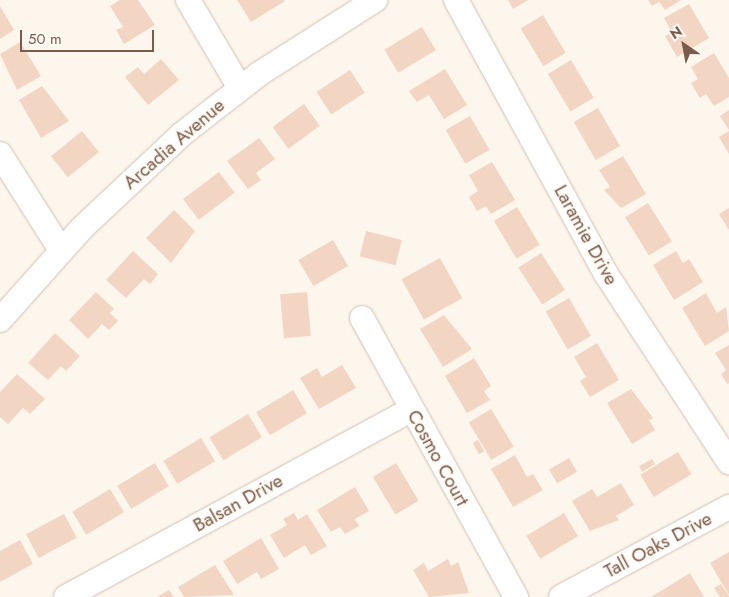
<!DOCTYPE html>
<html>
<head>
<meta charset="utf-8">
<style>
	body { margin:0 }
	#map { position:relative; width:729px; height:597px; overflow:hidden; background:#fdf6ec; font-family:Jost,sans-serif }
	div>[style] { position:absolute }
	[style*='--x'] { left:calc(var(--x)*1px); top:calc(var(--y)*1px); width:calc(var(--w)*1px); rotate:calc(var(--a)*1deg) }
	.building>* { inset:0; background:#f3d5c3; transform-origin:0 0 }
	.roads { filter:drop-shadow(0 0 1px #d1beb0) drop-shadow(0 0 1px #d1beb0) }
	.minor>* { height:24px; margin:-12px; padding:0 12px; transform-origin:12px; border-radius:12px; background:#fff }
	span { translate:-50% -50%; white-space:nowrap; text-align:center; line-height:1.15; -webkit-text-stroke:4px #fffaf3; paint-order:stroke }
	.street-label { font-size:19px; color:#7a5c4d }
	.north { position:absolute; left:659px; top:20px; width:50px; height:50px; -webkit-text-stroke:4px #fffaf3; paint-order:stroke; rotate:327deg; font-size:14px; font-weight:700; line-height:20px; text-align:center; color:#7a5c4d }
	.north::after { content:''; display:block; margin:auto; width:18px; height:22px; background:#7a5c4d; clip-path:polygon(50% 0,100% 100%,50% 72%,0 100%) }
	.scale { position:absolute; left:20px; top:30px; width:134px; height:22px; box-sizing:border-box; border:2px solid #7a5c4d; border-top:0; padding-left:6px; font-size:15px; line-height:18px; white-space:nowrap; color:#7a5c4d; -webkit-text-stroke:4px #fffaf3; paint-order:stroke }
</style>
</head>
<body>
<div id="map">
	<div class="building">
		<div style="clip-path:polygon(120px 0,138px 0,155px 25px,124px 44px,116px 30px,123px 27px,110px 6px)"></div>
		<div style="clip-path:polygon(237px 0,284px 0,285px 1px,251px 22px)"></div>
		<div style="clip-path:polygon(508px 0,528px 0,513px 9px)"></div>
		<div style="clip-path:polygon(648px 0,681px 0,665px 10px,659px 2px,652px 6px)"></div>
		<div style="clip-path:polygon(689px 4px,709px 38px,677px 57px,665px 36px,672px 32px,664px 18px)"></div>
		<div style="clip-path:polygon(0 6px,14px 30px,0 39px)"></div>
		<div style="left:543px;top:15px;width:44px;height:26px;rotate:59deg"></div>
		<div style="left:422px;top:27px;width:27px;height:44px;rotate:59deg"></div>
		<div style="clip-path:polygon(20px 42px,41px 76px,17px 90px,0 54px)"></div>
		<div style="clip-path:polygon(714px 53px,729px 78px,729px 97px,714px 106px,706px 94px,700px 98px,691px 83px,698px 79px,691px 67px)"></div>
		<div style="clip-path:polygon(161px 59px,179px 80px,148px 105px,125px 77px,138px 67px,144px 74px)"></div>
		<div style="left:571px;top:60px;width:44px;height:27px;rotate:59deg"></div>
		<div style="clip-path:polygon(445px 69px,467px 105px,444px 119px,429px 95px,417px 102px,409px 91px)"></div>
		<div style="left:350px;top:70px;width:27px;height:40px;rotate:57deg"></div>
		<div style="clip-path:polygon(42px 86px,69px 121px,41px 138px,19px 100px)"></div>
		<div style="left:304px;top:104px;width:27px;height:39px;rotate:54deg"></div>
		<div style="left:598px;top:108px;width:44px;height:28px;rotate:60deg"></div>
		<div style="clip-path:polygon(729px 110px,729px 130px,720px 116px)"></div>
		<div style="left:470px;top:116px;width:39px;height:28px;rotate:60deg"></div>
		<div style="left:82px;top:131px;width:27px;height:40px;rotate:51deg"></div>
		<div style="clip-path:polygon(729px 131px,729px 154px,719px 137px)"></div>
		<div style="clip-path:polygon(259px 138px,275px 159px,256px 173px,261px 180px,248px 189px,227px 161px)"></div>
		<div style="clip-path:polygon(623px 156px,646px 194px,621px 208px,604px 190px,610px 187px,599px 170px)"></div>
		<div style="clip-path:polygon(492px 162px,515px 200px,491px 214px,486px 206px,477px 211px,469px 197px,478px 191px,469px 175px)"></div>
		<div style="left:219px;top:172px;width:26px;height:45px;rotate:53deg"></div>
		<div style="left:648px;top:203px;width:45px;height:27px;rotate:58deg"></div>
		<div style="left:517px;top:207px;width:44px;height:27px;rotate:59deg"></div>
		<div style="clip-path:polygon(729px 208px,729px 230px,719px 214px)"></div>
		<div style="clip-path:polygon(174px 210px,195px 231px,171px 263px,146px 238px)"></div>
		<div style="left:366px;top:231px;width:37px;height:26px;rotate:14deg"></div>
		<div style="left:333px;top:240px;width:30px;height:40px;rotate:60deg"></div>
		<div style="clip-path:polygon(133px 251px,158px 274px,150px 284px,144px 279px,126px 298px,106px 280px)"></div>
		<div style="clip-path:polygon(676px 251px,683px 263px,689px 259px,703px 282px,674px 300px,653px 265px)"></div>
		<div style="left:541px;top:253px;width:44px;height:27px;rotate:57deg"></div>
		<div style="left:440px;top:258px;width:46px;height:44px;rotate:61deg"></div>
		<div style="clip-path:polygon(96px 292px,114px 309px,110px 313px,118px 321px,109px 330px,102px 324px,88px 339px,69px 320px)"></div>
		<div style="left:307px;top:292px;width:44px;height:27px;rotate:85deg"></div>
		<div style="clip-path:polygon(706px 293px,717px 313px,726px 307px,729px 331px,705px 346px,682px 308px)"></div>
		<div style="left:569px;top:298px;width:44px;height:27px;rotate:60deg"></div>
		<div style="clip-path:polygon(444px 315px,472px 349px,443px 367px,420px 329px)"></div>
		<div style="clip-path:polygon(55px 333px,80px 356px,66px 371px,61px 366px,48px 380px,28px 363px)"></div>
		<div style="clip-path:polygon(597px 343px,619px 380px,590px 397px,580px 381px,586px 377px,574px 357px)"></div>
		<div style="clip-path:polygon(729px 345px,729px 383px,727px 384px,721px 374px,726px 370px,715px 353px)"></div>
		<div style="clip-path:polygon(474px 358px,491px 386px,484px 391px,490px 400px,467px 413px,445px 376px)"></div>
		<div style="clip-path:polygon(342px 365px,356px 388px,319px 409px,300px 378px,317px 368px,322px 377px)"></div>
		<div style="clip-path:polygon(17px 374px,45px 399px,30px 414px,23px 408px,8px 424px,0 417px,0 392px)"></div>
		<div style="clip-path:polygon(631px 389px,653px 418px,649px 420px,655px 430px,632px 444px,607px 403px)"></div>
		<div style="left:293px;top:390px;width:27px;height:43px;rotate:59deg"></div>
		<div style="left:491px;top:409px;width:44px;height:26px;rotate:59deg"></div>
		<div style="left:248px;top:414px;width:27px;height:45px;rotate:59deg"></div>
		<div style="left:201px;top:438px;width:27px;height:44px;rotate:59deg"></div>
		<div style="left:478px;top:440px;width:13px;height:6px;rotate:61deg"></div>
		<div style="left:678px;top:452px;width:26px;height:44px;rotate:59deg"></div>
		<div style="clip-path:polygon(515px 455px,527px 477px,533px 474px,543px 490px,513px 507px,491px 469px)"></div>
		<div style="left:569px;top:458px;width:16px;height:23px;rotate:60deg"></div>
		<div style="clip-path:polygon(652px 459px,655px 464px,642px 472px,639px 466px)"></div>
		<div style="left:155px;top:463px;width:27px;height:44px;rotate:59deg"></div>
		<div style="left:396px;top:463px;width:44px;height:27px;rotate:59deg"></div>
		<div style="clip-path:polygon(621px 483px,634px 505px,616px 516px,619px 520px,590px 531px,572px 501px,592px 489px,597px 497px)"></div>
		<div style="clip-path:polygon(355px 487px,369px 511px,355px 519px,359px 526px,345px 534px,340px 527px,331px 532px,317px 510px)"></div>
		<div style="left:110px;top:489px;width:27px;height:44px;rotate:59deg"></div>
		<div style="clip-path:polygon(294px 513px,298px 520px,307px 514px,327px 546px,311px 555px,305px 545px,284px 558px,270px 535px,287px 525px,283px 519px)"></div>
		<div style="left:564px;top:513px;width:27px;height:44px;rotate:59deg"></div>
		<div style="left:64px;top:514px;width:27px;height:43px;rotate:62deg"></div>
		<div style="clip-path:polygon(261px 538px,279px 569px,261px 579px,257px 572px,237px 584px,223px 561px)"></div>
		<div style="clip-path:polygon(20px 540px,33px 564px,0 582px,0 551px)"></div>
		<div style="clip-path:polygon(729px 552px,729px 595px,710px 563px)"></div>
		<div style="clip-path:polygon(448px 559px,451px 566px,458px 562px,469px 593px,429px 597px,413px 570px,424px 563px,428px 571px)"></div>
		<div style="clip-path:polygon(215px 565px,234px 595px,184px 597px,178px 587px)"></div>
		<div style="clip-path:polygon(690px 573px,704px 597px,651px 597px)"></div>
		<div style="clip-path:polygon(721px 584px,729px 596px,729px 597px,720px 597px,714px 588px)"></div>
		<div style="clip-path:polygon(169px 590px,174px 597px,157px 597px)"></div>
	</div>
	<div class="roads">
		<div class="minor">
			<div style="--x:188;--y:0;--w:102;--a:59.4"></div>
			<div style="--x:456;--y:0;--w:312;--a:61.3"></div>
			<div style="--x:606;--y:274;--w:225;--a:56.8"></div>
			<div style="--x:0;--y:154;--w:114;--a:57.6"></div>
			<div style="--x:362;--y:318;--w:319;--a:61.1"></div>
			<div style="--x:0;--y:320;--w:123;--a:-48.3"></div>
			<div style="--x:82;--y:228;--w:137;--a:-43.2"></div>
			<div style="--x:182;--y:134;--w:98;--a:-37.9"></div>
			<div style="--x:259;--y:74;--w:138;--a:-32.5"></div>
			<div style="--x:66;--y:597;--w:392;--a:-28.5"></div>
			<div style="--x:561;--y:597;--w:191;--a:-28.2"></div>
		</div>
	</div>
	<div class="street-label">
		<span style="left:174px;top:144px;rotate:-41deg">Arcadia Avenue</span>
		<span style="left:586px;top:235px;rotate:61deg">Laramie Drive</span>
		<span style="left:438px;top:458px;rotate:61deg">Cosmo Court</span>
		<span style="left:238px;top:503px;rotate:-29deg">Balsan Drive</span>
		<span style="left:658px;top:545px;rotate:-28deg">Tall Oaks Drive</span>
	</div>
	<div class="north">N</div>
	<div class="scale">50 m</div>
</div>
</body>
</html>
